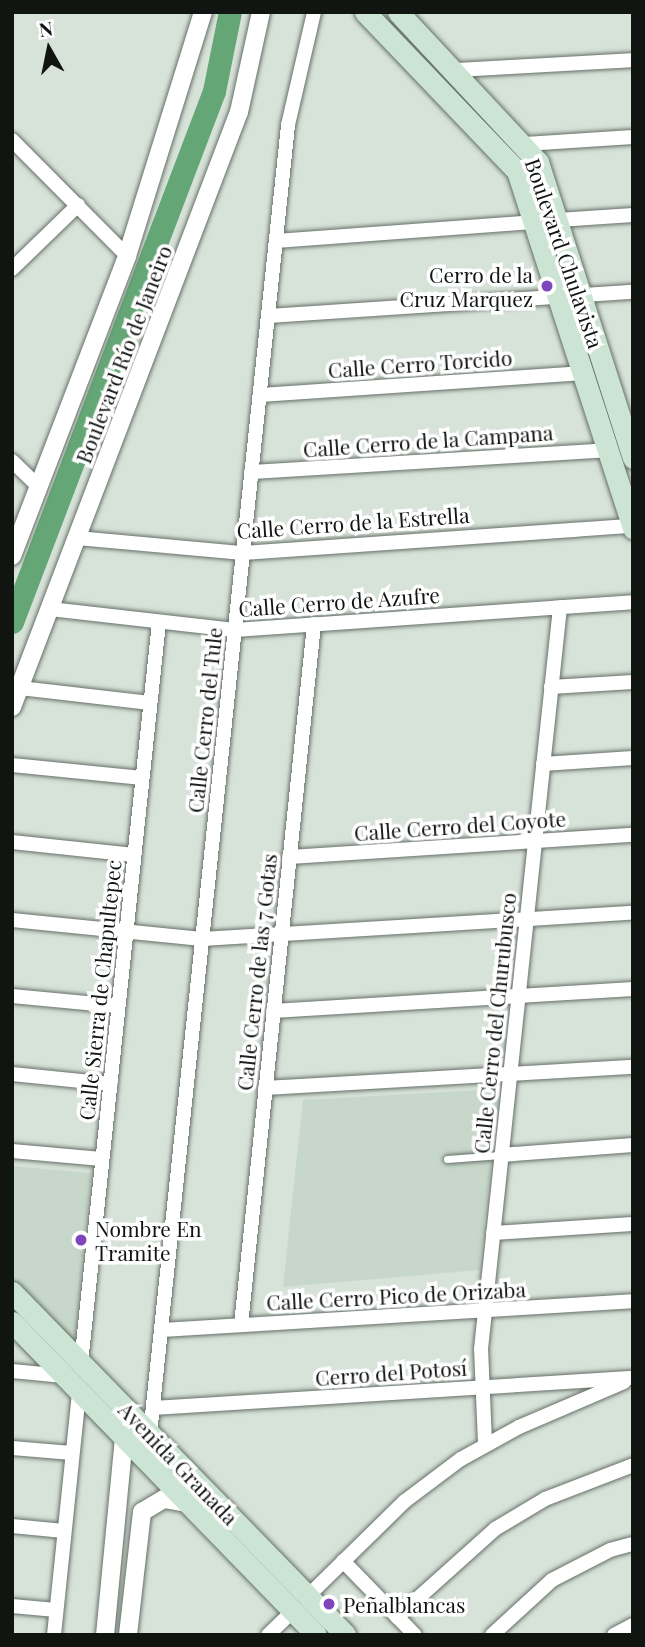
<!DOCTYPE html>
<html>
<head>
<meta charset="utf-8">
<style>
	body { margin:0 }
	#map { position:relative; width:645px; height:1647px; overflow:hidden; background:#d7e2d9; font-family:"Playfair Display",serif }
	div>[style] { position:absolute }
	[style*='--x'] { left:calc(var(--x)*1px); top:calc(var(--y)*1px); width:calc(var(--w)*1px); rotate:calc(var(--a)*1deg) }
	.built>* { inset:0; background:#c7d8cb }
	.river>* { height:23px; margin:-11.5px; padding:0 11.5px; transform-origin:11.5px; border-radius:11.5px; background:#65a676 }
	.roads { filter:drop-shadow(0 0 2px #667068) drop-shadow(0 0 2px #667068) }
	.service>* { height:7px; margin:-3.5px; padding:0 3.5px; transform-origin:3.5px; border-radius:3.5px; background:#fff }
	.minor>* { height:14px; margin:-7px; padding:0 7px; transform-origin:7px; border-radius:7px; background:#fff }
	.tertiary>* { height:18px; margin:-9px; padding:0 9px; transform-origin:9px; border-radius:9px; background:#fff }
	.secondary>* { height:21px; margin:-10.5px; padding:0 10.5px; transform-origin:10.5px; border-radius:10.5px; background:#cce4d3 }
	.dots>* { width:19px; height:19px; translate:-50% -50%; box-sizing:border-box; border:4px solid #fff; border-radius:50% }
	span { translate:-50% -50%; white-space:nowrap; text-align:center; line-height:1.15; -webkit-text-stroke:7px #fff; paint-order:stroke }
	.street-label { font-size:21px; color:#111512 }
	.poi-label { font-size:21px; color:#111512 }
	.right { translate:-100% -50%; text-align:right }
	.left { translate:0 -50%; text-align:left }
	.frame { position:absolute; inset:0; border:14px solid #111512; pointer-events:none }
	.north { position:absolute; left:14px; top:14px; width:70px; height:70px; -webkit-text-stroke:5px #fff; paint-order:stroke; rotate:351deg; font-size:19px; font-weight:700; line-height:28px; text-align:center; color:#111512 }
	.north::after { content:''; display:block; margin:auto; width:24px; height:32px; background:#111512; clip-path:polygon(50% 0,100% 100%,50% 72%,0 100%) }
</style>
</head>
<body>
<div id="map">
	<div class="built">
		<div style="clip-path:polygon(499px 1089px,479px 1270px,283px 1287px,303px 1100px)"></div>
		<div style="clip-path:polygon(12px 1166px,91px 1173px,74px 1343px,12px 1279px)"></div>
	</div>
	<div class="river">
		<div style="--x:12;--y:622;--w:568;--a:-69.17"></div>
		<div style="--x:214;--y:91;--w:81;--a:-78.6"></div>
	</div>
	<div class="roads">
		<div class="service">
			<div style="--x:447;--y:1159;--w:54;--a:-4.2"></div>
		</div>
		<div class="minor">
			<div style="--x:455;--y:70;--w:178;--a:-3.2"></div>
			<div style="--x:12;--y:140;--w:163;--a:45.2"></div>
			<div style="--x:525;--y:144;--w:108;--a:-3.7"></div>
			<div style="--x:558;--y:220;--w:75;--a:-3.8"></div>
			<div style="--x:276;--y:241;--w:261;--a:-4.2"></div>
			<div style="--x:12;--y:269;--w:92;--a:-44.1"></div>
			<div style="--x:268;--y:316;--w:366;--a:-3.8"></div>
			<div style="--x:260;--y:395;--w:325;--a:-3.9"></div>
			<div style="--x:12;--y:461;--w:37;--a:44"></div>
			<div style="--x:251;--y:472;--w:358;--a:-3.5"></div>
			<div style="--x:77;--y:538;--w:167;--a:5.2"></div>
			<div style="--x:243;--y:553;--w:390;--a:-4"></div>
			<div style="--x:50;--y:609;--w:186;--a:6.5"></div>
			<div style="--x:235;--y:630;--w:399;--a:-4"></div>
			<div style="--x:551;--y:687;--w:82;--a:-3.5"></div>
			<div style="--x:20;--y:688;--w:131;--a:6.6"></div>
			<div style="--x:543;--y:764;--w:90;--a:-3.8"></div>
			<div style="--x:12;--y:765;--w:131;--a:5.7"></div>
			<div style="--x:12;--y:842;--w:123;--a:6.1"></div>
			<div style="--x:289;--y:857;--w:345;--a:-3.7"></div>
			<div style="--x:12;--y:920;--w:191;--a:5.7"></div>
			<div style="--x:202;--y:939;--w:432;--a:-3.5"></div>
			<div style="--x:12;--y:996;--w:106;--a:5.4"></div>
			<div style="--x:273;--y:1011;--w:361;--a:-3.5"></div>
			<div style="--x:12;--y:1074;--w:99;--a:5.8"></div>
			<div style="--x:265;--y:1088;--w:369;--a:-3.3"></div>
			<div style="--x:12;--y:1151;--w:90;--a:5.1"></div>
			<div style="--x:501;--y:1155;--w:132;--a:-4.3"></div>
			<div style="--x:493;--y:1233;--w:140;--a:-3.7"></div>
			<div style="--x:241;--y:1325;--w:705;--a:-84.05"></div>
			<div style="--x:161;--y:1330;--w:473;--a:-3.5"></div>
			<div style="--x:81;--y:1363;--w:745;--a:-83.99"></div>
			<div style="--x:12;--y:1371;--w:52;--a:5.5"></div>
			<div style="--x:153;--y:1408;--w:481;--a:-3.6"></div>
			<div style="--x:150;--y:1434;--w:1316;--a:-83.98"></div>
			<div style="--x:288;--y:125;--w:116;--a:-77"></div>
			<div style="--x:485;--y:1443;--w:94;--a:-92.4"></div>
			<div style="--x:481;--y:1349;--w:746;--a:-83.92"></div>
			<div style="--x:12;--y:1448;--w:60;--a:4.8"></div>
			<div style="--x:12;--y:1526;--w:52;--a:5.5"></div>
			<div style="--x:343;--y:1561;--w:103;--a:45.8"></div>
			<div style="--x:308;--y:1596;--w:136;--a:-44.4"></div>
			<div style="--x:405;--y:1501;--w:70;--a:-36.9"></div>
			<div style="--x:461;--y:1459;--w:66;--a:-28.9"></div>
			<div style="--x:519;--y:1427;--w:114;--a:-23.2"></div>
			<div style="--x:12;--y:1606;--w:44;--a:5.2"></div>
			<div style="--x:397;--y:1617;--w:132;--a:-41.9"></div>
			<div style="--x:495;--y:1529;--w:58;--a:-31"></div>
			<div style="--x:545;--y:1499;--w:94;--a:-21.1"></div>
			<div style="--x:54;--y:1635;--w:245;--a:-84.1"></div>
			<div style="--x:268;--y:1635;--w:35;--a:-44"></div>
			<div style="--x:492;--y:1635;--w:81;--a:-42.5"></div>
			<div style="--x:552;--y:1580;--w:65;--a:-27.3"></div>
			<div style="--x:610;--y:1550;--w:24;--a:-15"></div>
			<div style="--x:614;--y:1635;--w:21;--a:-28"></div>
		</div>
		<div class="tertiary">
			<div style="--x:12;--y:556;--w:321;--a:-69"></div>
			<div style="--x:127;--y:256;--w:256;--a:-72.7"></div>
			<div style="--x:12;--y:707;--w:637;--a:-69.12"></div>
			<div style="--x:239;--y:112;--w:102;--a:-77.6"></div>
			<div style="--x:105;--y:1635;--w:199;--a:-84.5"></div>
			<div style="--x:128;--y:1635;--w:124;--a:-83.5"></div>
			<div style="--x:142;--y:1512;--w:26;--a:-31"></div>
			<div style="--x:164;--y:1499;--w:23;--a:10"></div>
		</div>
		<div class="secondary">
			<div style="--x:365;--y:12;--w:220;--a:46.3"></div>
			<div style="--x:517;--y:171;--w:376;--a:72"></div>
			<div style="--x:398;--y:12;--w:205;--a:47"></div>
			<div style="--x:538;--y:162;--w:311;--a:72.2"></div>
			<div style="--x:12;--y:1292;--w:478;--a:45.8"></div>
			<div style="--x:12;--y:1322;--w:436;--a:45.8"></div>
		</div>
	</div>
	<div class="dots">
		<div style="left:547px;top:286px;background:#7d46bd"></div>
		<div style="left:81px;top:1240px;background:#7d46bd"></div>
		<div style="left:329px;top:1604px;background:#7d46bd"></div>
	</div>
	<div class="street-label">
		<span style="left:565px;top:253px;rotate:71deg">Boulevard Chulavista</span>
		<span style="left:123px;top:354px;rotate:-69deg">Boulevard Río de Janeiro</span>
		<span style="left:420px;top:363px;rotate:-4deg">Calle Cerro Torcido</span>
		<span style="left:428px;top:440px;rotate:-4deg">Calle Cerro de la Campana</span>
		<span style="left:353px;top:522px;rotate:-4deg">Calle Cerro de la Estrella</span>
		<span style="left:339px;top:601px;rotate:-4deg">Calle Cerro de Azufre</span>
		<span style="left:204px;top:720px;rotate:-84deg">Calle Cerro del Tule</span>
		<span style="left:460px;top:825px;rotate:-4deg">Calle Cerro del Coyote</span>
		<span style="left:256px;top:972px;rotate:-84deg">Calle Cerro de las 7 Gotas</span>
		<span style="left:99px;top:990px;rotate:-84deg">Calle Sierra de Chapultepec</span>
		<span style="left:494px;top:1023px;rotate:-84deg">Calle Cerro del Churubusco</span>
		<span style="left:396px;top:1295px;rotate:-3deg">Calle Cerro Pico de Orizaba</span>
		<span style="left:391px;top:1372px;rotate:-4deg">Cerro del Potosí</span>
		<span style="left:179px;top:1463px;rotate:46deg">Avenida Granada</span>
	</div>
	<div class="poi-label">
		<span class="right" style="left:533px;top:286px">Cerro de la<br>Cruz Marquez</span>
		<span class="left" style="left:95px;top:1240px">Nombre En<br>Tramite</span>
		<span class="left" style="left:343px;top:1604px">Peñalblancas</span>
	</div>
	<div class="frame"></div>
	<div class="north">N</div>
</div>
</body>
</html>
